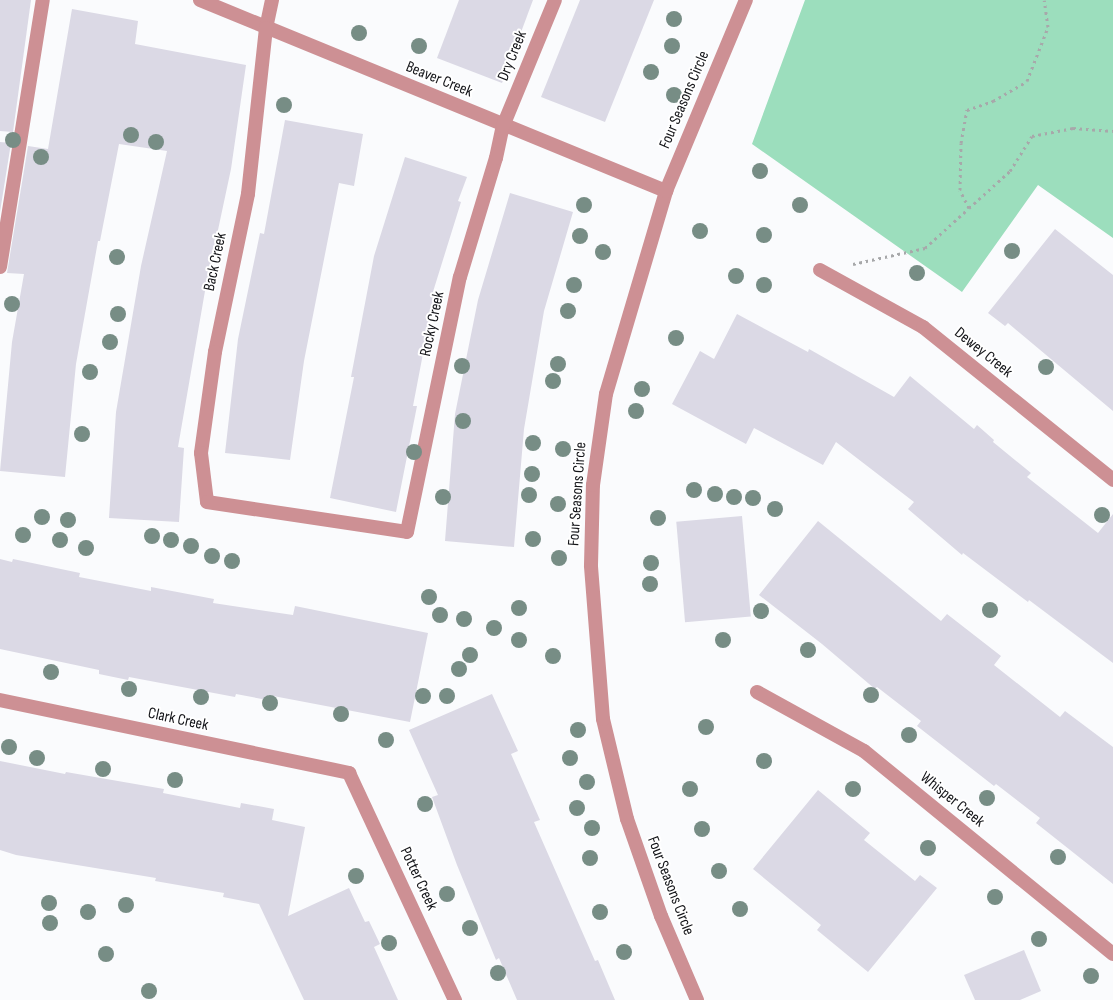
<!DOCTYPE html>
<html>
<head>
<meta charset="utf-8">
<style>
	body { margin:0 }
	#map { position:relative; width:1113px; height:1000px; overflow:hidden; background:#fafbfd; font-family:"Sofia Sans Condensed",sans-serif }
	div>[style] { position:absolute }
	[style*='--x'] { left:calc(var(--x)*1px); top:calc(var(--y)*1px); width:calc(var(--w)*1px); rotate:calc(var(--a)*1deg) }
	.green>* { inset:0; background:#9cdebd }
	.building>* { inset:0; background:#dbd9e5; transform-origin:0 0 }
	.path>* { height:3px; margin-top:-1.5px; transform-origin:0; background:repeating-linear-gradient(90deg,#a7a8aa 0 2.5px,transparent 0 6.5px) }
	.minor>* { height:14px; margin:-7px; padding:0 7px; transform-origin:7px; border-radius:7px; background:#cd9094 }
	.trees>* { width:16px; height:16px; margin:-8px; border-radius:50%; background:#778d85 }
	span { translate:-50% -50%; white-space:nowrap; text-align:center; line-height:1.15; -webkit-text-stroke:4px #fff; paint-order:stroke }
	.street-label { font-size:16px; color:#131418 }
</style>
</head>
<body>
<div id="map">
	<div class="green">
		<div style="clip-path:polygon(805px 0,1113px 0,1113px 238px,1038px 185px,962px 292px,752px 144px)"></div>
	</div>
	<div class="building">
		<div style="clip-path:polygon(0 0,31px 0,13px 132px,0 131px)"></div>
		<div style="clip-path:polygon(459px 0,533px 0,502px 83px,437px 58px)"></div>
		<div style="clip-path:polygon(580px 0,654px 0,605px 122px,541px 97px)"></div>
		<div style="clip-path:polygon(72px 9px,138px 21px,135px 44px,246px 65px,231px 169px,205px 291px,178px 447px,184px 448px,179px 522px,109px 518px,116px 412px,141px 266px,167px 151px,119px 144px,100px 241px,98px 241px,76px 364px,65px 477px,0 471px,12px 342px,24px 274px,7px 273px,28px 146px,48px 149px)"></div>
		<div style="clip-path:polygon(285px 120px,363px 134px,354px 186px,339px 183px,304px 361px,290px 460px,225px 453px,238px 339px,260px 233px,264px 234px)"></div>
		<div style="clip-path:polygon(0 142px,11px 143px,0 212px)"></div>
		<div style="clip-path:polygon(405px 157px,467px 177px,458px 201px,461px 202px,432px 295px,434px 296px,413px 406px,417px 406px,396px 512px,330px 498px,354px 377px,351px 377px,374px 256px)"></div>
		<div style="clip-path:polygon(510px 193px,573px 212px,544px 311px,524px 429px,514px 547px,445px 541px,455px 414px,478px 300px)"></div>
		<div style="clip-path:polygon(1055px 229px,1113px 275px,1113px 411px,1008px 323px,1005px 326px,988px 313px)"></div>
		<div style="clip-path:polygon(737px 314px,808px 352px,809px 349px,894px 397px,910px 376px,974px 429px,977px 425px,994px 440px,993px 442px,1031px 473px,1027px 477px,1098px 533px,1113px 514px,1113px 663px,1029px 600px,1028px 602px,963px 553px,962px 555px,908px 509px,914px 502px,836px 442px,823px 465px,754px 428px,746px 444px,672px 404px,700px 351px,714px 359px)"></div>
		<div style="left:742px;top:516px;width:101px;height:66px;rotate:85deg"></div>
		<div style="clip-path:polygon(818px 521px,941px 621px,947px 614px,1001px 656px,994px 665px,1060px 717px,1065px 711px,1113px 747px,1113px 884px,1036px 823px,1040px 818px,996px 784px,994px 786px,917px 726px,921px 721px,877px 687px,875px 689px,822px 644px,759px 595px)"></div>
		<div style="clip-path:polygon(0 559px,12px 562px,13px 559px,80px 573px,79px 577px,151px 591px,151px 587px,214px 599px,213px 603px,293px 615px,295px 606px,428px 633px,410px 722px,268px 695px,267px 700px,236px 694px,235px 697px,129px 677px,128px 680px,99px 674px,99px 670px,0 649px)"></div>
		<div style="clip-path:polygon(492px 694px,518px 751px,511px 754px,540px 820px,534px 822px,595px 961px,598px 960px,615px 1000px,517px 1000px,499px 958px,496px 960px,457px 865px,432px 797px,438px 795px,409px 730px)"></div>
		<div style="clip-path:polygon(0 761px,65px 774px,66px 772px,164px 789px,163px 793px,240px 808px,241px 803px,274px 809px,272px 820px,305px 827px,288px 916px,349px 888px,365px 922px,369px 921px,380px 944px,374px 947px,398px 1000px,304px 1000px,259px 904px,223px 897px,224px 893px,155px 881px,156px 878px,16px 855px,0 850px)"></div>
		<div style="clip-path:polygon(818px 790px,870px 833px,864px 840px,915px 881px,920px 875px,937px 888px,868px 972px,817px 930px,821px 925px,753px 869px)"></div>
		<div style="clip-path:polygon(1024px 950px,1041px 991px,1020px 1000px,975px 1000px,964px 975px)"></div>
	</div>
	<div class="path">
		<div style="--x:969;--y:208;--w:55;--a:-42.1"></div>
		<div style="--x:1010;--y:171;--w:41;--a:-57.8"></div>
		<div style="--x:1032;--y:136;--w:42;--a:-11"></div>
		<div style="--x:1073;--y:128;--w:40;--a:4.3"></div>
		<div style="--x:853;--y:264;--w:74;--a:-12.5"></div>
		<div style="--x:925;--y:248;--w:59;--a:-42.3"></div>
		<div style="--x:969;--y:208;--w:20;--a:-117"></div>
		<div style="--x:960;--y:190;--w:47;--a:-88.8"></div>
		<div style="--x:961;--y:143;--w:34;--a:-80"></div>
		<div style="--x:967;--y:110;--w:28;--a:-19"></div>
		<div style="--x:993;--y:101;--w:39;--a:-30"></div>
		<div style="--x:1027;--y:81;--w:58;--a:-68.7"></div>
		<div style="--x:1048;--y:27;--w:27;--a:-98"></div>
	</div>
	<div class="minor">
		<div style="--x:200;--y:0;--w:504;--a:22.29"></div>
		<div style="--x:272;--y:0;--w:29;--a:102"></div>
		<div style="--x:266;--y:28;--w:167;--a:96.2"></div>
		<div style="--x:248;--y:194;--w:161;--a:101.8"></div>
		<div style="--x:215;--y:352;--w:102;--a:97.9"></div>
		<div style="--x:201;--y:453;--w:49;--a:83"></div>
		<div style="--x:207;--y:502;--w:202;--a:8.5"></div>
		<div style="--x:407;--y:532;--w:260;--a:-78.3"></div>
		<div style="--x:460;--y:277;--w:124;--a:-73.2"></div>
		<div style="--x:496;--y:158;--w:33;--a:-78"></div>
		<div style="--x:503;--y:126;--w:136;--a:-67.6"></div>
		<div style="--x:0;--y:267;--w:270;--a:-80.9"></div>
		<div style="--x:820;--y:270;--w:118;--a:29"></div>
		<div style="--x:923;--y:327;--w:244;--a:38.8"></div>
		<div style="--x:757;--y:692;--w:122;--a:28.9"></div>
		<div style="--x:864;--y:751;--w:321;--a:39.2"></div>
		<div style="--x:0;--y:700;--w:357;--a:11.8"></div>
		<div style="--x:349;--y:773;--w:251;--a:65"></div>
		<div style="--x:697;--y:1000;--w:91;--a:-113.2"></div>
		<div style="--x:661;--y:916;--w:103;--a:-109.3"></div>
		<div style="--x:627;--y:819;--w:103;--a:-103.5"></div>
		<div style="--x:603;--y:719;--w:154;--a:-94.5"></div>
		<div style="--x:591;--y:565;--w:80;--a:-88.6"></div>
		<div style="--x:593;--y:485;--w:92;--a:-81.9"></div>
		<div style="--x:606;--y:394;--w:212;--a:-73.5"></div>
		<div style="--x:666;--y:191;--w:207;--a:-67.3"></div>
	</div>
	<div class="trees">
		<div style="left:674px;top:19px"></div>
		<div style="left:359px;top:33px"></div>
		<div style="left:419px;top:46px"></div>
		<div style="left:672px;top:46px"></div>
		<div style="left:651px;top:72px"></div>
		<div style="left:674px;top:95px"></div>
		<div style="left:284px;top:105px"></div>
		<div style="left:131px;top:135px"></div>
		<div style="left:13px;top:140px"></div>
		<div style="left:156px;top:142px"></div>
		<div style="left:41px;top:157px"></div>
		<div style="left:760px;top:171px"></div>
		<div style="left:584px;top:205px"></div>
		<div style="left:800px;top:205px"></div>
		<div style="left:700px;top:231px"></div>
		<div style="left:764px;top:235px"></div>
		<div style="left:580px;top:236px"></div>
		<div style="left:1012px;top:251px"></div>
		<div style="left:603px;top:252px"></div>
		<div style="left:117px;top:257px"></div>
		<div style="left:917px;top:273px"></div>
		<div style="left:736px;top:276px"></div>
		<div style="left:574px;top:285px"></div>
		<div style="left:764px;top:285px"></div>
		<div style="left:12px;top:304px"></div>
		<div style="left:568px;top:311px"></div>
		<div style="left:118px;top:314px"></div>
		<div style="left:676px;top:338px"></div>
		<div style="left:110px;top:342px"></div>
		<div style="left:558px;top:364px"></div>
		<div style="left:462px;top:366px"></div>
		<div style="left:1046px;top:367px"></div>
		<div style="left:90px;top:372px"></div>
		<div style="left:553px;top:381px"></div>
		<div style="left:642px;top:389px"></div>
		<div style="left:636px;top:411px"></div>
		<div style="left:463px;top:421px"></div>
		<div style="left:82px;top:434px"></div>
		<div style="left:533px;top:443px"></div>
		<div style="left:563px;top:449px"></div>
		<div style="left:414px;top:452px"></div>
		<div style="left:532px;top:474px"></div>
		<div style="left:694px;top:490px"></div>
		<div style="left:715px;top:494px"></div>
		<div style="left:529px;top:495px"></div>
		<div style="left:443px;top:497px"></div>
		<div style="left:734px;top:497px"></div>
		<div style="left:753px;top:498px"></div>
		<div style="left:558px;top:504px"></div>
		<div style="left:775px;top:509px"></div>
		<div style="left:1102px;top:515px"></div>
		<div style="left:42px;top:517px"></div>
		<div style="left:658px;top:518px"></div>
		<div style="left:68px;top:520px"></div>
		<div style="left:23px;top:535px"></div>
		<div style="left:152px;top:536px"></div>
		<div style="left:533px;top:539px"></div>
		<div style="left:60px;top:540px"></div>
		<div style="left:171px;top:540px"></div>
		<div style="left:191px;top:546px"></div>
		<div style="left:86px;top:548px"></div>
		<div style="left:212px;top:556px"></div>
		<div style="left:559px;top:558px"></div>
		<div style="left:232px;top:561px"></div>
		<div style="left:651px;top:563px"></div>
		<div style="left:650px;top:584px"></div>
		<div style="left:429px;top:597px"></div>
		<div style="left:519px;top:608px"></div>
		<div style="left:990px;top:610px"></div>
		<div style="left:761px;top:611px"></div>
		<div style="left:440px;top:615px"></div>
		<div style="left:464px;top:619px"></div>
		<div style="left:494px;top:628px"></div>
		<div style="left:519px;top:640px"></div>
		<div style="left:723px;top:640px"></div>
		<div style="left:808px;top:650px"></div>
		<div style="left:470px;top:655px"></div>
		<div style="left:553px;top:656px"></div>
		<div style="left:459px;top:669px"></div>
		<div style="left:51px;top:672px"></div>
		<div style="left:129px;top:689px"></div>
		<div style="left:871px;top:695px"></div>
		<div style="left:423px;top:696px"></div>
		<div style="left:447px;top:696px"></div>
		<div style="left:201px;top:697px"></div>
		<div style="left:270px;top:703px"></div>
		<div style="left:341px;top:714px"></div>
		<div style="left:706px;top:727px"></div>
		<div style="left:578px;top:730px"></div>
		<div style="left:909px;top:735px"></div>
		<div style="left:386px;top:740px"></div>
		<div style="left:9px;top:747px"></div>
		<div style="left:37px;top:758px"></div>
		<div style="left:570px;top:758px"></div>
		<div style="left:764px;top:761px"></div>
		<div style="left:103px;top:769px"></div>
		<div style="left:175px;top:780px"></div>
		<div style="left:587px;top:782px"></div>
		<div style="left:690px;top:789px"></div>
		<div style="left:853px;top:789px"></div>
		<div style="left:987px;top:798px"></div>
		<div style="left:425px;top:804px"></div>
		<div style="left:577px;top:808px"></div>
		<div style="left:592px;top:828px"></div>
		<div style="left:702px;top:829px"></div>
		<div style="left:928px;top:848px"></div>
		<div style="left:1058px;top:857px"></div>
		<div style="left:590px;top:858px"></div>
		<div style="left:719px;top:871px"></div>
		<div style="left:356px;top:876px"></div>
		<div style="left:447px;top:894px"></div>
		<div style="left:995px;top:897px"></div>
		<div style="left:49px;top:903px"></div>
		<div style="left:126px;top:905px"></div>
		<div style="left:740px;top:909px"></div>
		<div style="left:88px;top:912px"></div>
		<div style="left:600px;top:912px"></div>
		<div style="left:50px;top:923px"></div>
		<div style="left:470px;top:928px"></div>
		<div style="left:1039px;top:939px"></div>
		<div style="left:389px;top:943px"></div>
		<div style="left:624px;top:952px"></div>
		<div style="left:106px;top:954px"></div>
		<div style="left:498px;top:973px"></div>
		<div style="left:1091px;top:976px"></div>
		<div style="left:149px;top:991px"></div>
	</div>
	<div class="street-label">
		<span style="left:513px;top:56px;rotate:-68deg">Dry Creek</span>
		<span style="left:439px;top:80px;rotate:22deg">Beaver Creek</span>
		<span style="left:685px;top:100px;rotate:-67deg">Four Seasons Circle</span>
		<span style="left:216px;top:262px;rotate:-78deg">Back Creek</span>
		<span style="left:433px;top:324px;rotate:-78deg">Rocky Creek</span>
		<span style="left:983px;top:353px;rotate:39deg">Dewey Creek</span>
		<span style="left:578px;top:494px;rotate:-86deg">Four Seasons Circle</span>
		<span style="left:178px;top:720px;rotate:12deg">Clark Creek</span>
		<span style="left:952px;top:800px;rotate:39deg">Whisper Creek</span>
		<span style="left:418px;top:879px;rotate:65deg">Potter Creek</span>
		<span style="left:670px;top:886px;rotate:69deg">Four Seasons Circle</span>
	</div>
</div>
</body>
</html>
